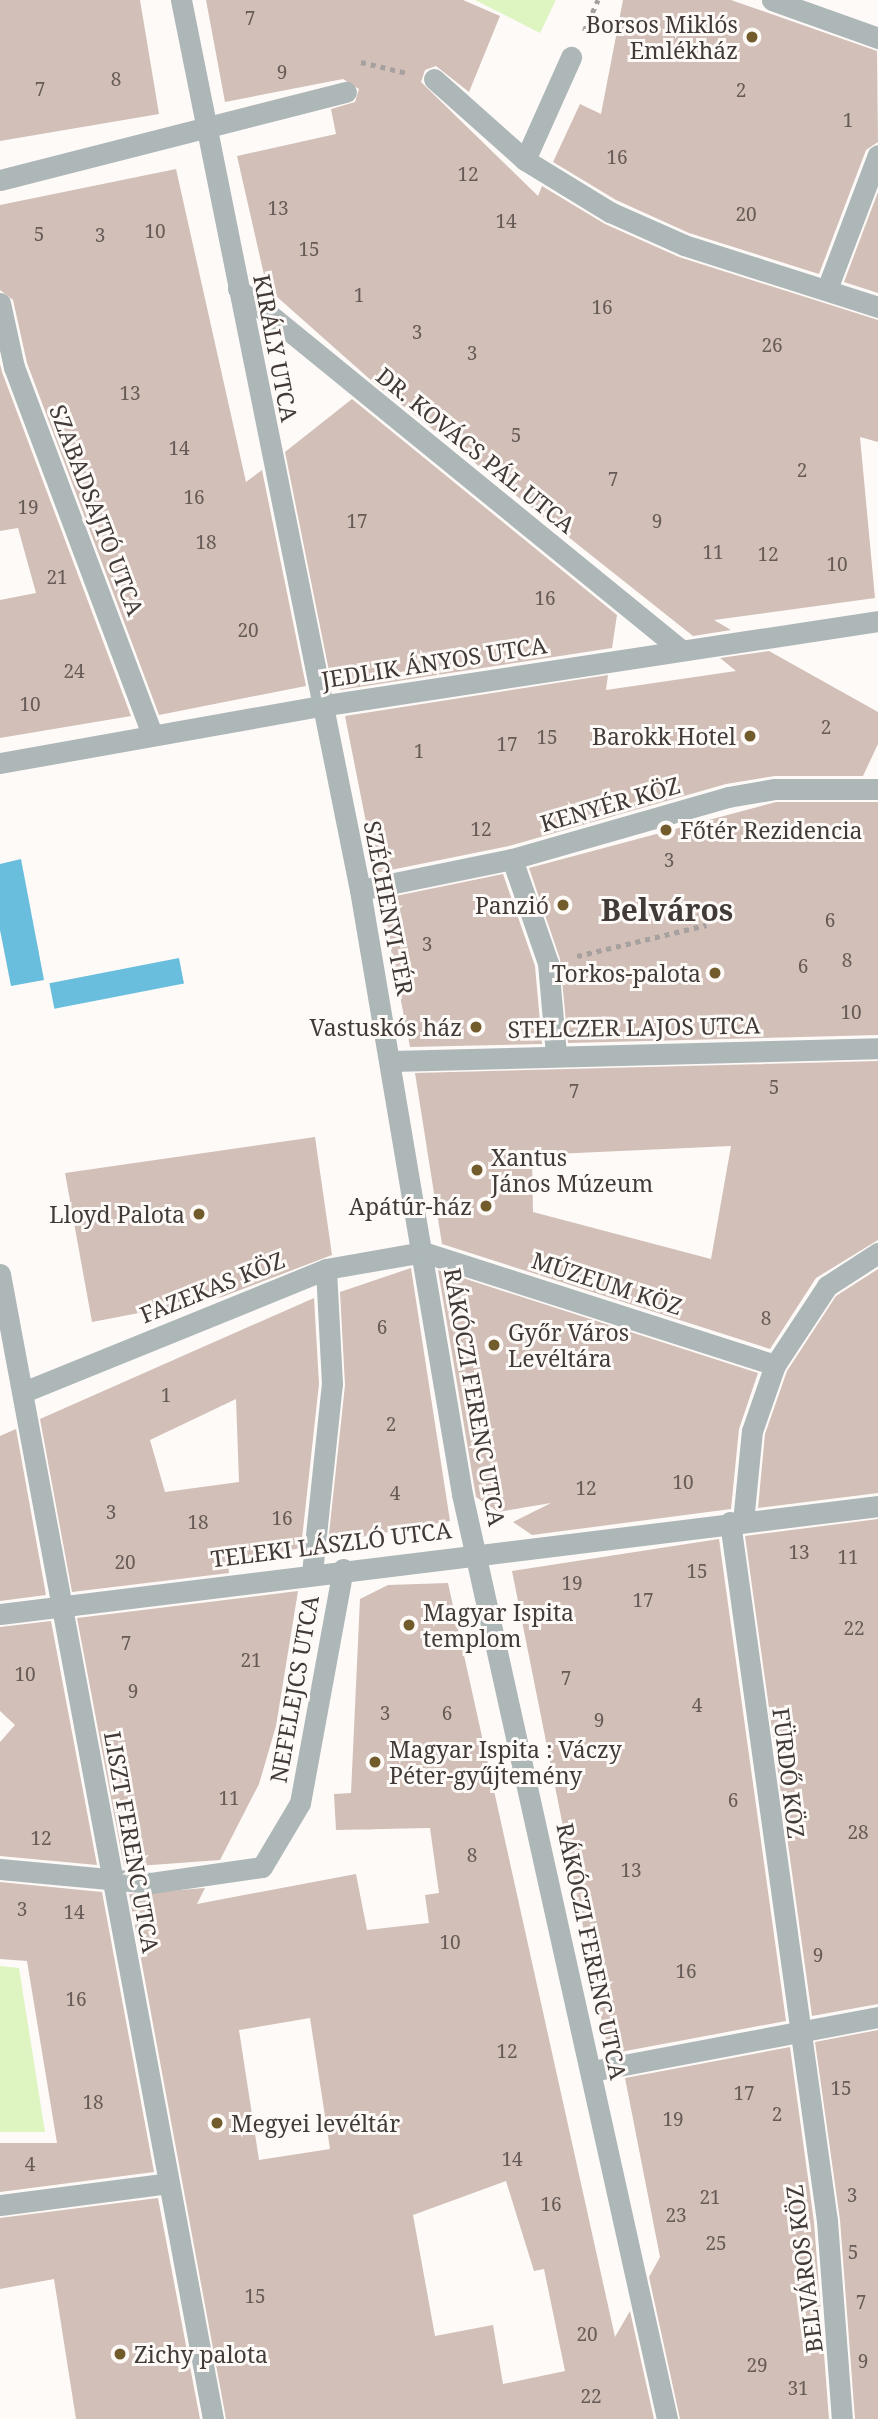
<!DOCTYPE html>
<html>
<head>
<meta charset="utf-8">
<style>
	body { margin:0 }
	#map { position:relative; width:878px; height:2419px; overflow:hidden; background:#fefaf8; font-family:"Noto Serif",serif }
	div>[style] { position:absolute }
	[style*='--x'] { left:calc(var(--x)*1px); top:calc(var(--y)*1px); width:calc(var(--w)*1px); rotate:calc(var(--a)*1deg) }
	.green>* { inset:0; background:#def5c2 }
	.water>* { inset:0; background:#69bede; transform-origin:0 0 }
	.building>* { inset:0; background:#d2bfb7 }
	.path>* { height:4.5px; margin-top:-2.25px; transform-origin:0; background:repeating-linear-gradient(90deg,#a6a09e 0 5px,transparent 0 10px) }
	.minor>* { height:21px; margin:-10.5px; padding:0 10.5px; transform-origin:10.5px; border-radius:10.5px; background:#adb7b8 }
	.dots>* { width:19px; height:19px; translate:-50% -50%; box-sizing:border-box; border:4px solid #fefaf8; border-radius:50% }
	span { translate:-50% -50%; white-space:nowrap; text-align:center; line-height:1.15; -webkit-text-stroke:6px #fefaf8; paint-order:stroke }
	.number-label { font-size:19px; color:#665b57 }
	.number-label span { -webkit-text-stroke-width:0 }
	.poi-label { font-size:23px; color:#423a37 }
	.right { translate:-100% -50%; text-align:right }
	.left { translate:0 -50%; text-align:left }
	.street-label { font-size:23px; color:#423a37 }
	.district-label { font-size:30px; color:#423a37; font-weight:700 }
</style>
</head>
<body>
<div id="map">
	<div class="green">
		<div style="clip-path:polygon(475px 0,556px 0,540px 33px)"></div>
		<div style="clip-path:polygon(0 1966px,19px 1968px,45px 2132px,0 2132px)"></div>
	</div>
	<div class="water">
		<div style="clip-path:polygon(21px 859px,44px 980px,11px 986px,0 930px,0 864px)"></div>
		<div style="left:179px;top:958px;width:26px;height:132px;rotate:79deg"></div>
	</div>
	<div class="building">
		<div style="clip-path:polygon(0 0,140px 0,159px 114px,0 141px)"></div>
		<div style="clip-path:polygon(206px 0,463px 0,500px 16px,469px 92px,436px 66px,425px 70px,421px 82px,538px 196px,542px 186px,605px 224px,679px 257px,878px 320px,878px 442px,860px 437px,875px 598px,714px 620px,731px 630px,693px 636px,373px 382px,267px 288px,237px 156px,336px 134px,331px 109px,355px 102px,359px 89px,343px 79px,225px 102px)"></div>
		<div style="clip-path:polygon(623px 0,731px 0,877px 51px,878px 142px,866px 150px,819px 274px,689px 233px,616px 200px,553px 162px,580px 104px,601px 114px)"></div>
		<div style="clip-path:polygon(176px 169px,246px 482px,262px 470px,306px 686px,159px 715px,27px 363px,13px 300px,0 290px,0 205px)"></div>
		<div style="clip-path:polygon(878px 192px,878px 293px,844px 282px)"></div>
		<div style="clip-path:polygon(0 364px,2px 372px,131px 716px,0 738px,0 600px,36px 593px,18px 528px,0 531px)"></div>
		<div style="clip-path:polygon(352px 399px,617px 615px,612px 648px,340px 690px,338px 679px,331px 681px,285px 452px)"></div>
		<div style="clip-path:polygon(769px 651px,878px 712px,878px 744px,863px 776px,775px 776px,726px 784px,509px 846px,376px 873px,345px 716px,608px 675px,606px 690px,736px 671px,720px 658px)"></div>
		<div style="clip-path:polygon(776px 802px,878px 802px,878px 1035px,568px 1043px,560px 959px,529px 868px)"></div>
		<div style="clip-path:polygon(503px 874px,535px 966px,542px 1044px,410px 1047px,381px 899px)"></div>
		<div style="clip-path:polygon(evenodd,878px 1061px,878px 1240px,816px 1278px,770px 1349px,442px 1244px,415px 1073px,878px 1061px,731px 1146px,711px 1259px,533px 1212px,532px 1155px,731px 1146px)"></div>
		<div style="clip-path:polygon(315px 1137px,332px 1255px,222px 1297px,92px 1322px,65px 1173px)"></div>
		<div style="clip-path:polygon(411px 1268px,450px 1521px,328px 1543px,345px 1385px,340px 1292px)"></div>
		<div style="clip-path:polygon(878px 1269px,878px 1493px,758px 1508px,765px 1434px,787px 1371px,836px 1296px)"></div>
		<div style="clip-path:polygon(438px 1270px,758px 1373px,739px 1429px,731px 1509px,532px 1535px,513px 1522px,551px 1503px,498px 1512px,476px 1497px)"></div>
		<div style="clip-path:polygon(evenodd,314px 1298px,319px 1384px,301px 1548px,228px 1562px,229px 1573px,72px 1592px,40px 1419px,314px 1298px,236px 1399px,239px 1482px,165px 1492px,150px 1440px,236px 1399px)"></div>
		<div style="clip-path:polygon(16px 1429px,46px 1595px,0 1601px,0 1436px)"></div>
		<div style="clip-path:polygon(878px 1519px,878px 2004px,812px 2016px,745px 1536px)"></div>
		<div style="clip-path:polygon(719px 1539px,786px 2021px,620px 2052px,618px 2040px,606px 2042px,512px 1571px)"></div>
		<div style="clip-path:polygon(evenodd,448px 1583px,615px 2337px,630px 2311px,654px 2419px,226px 2419px,129px 1894px,205px 1888px,197px 1904px,356px 1874px,367px 1930px,429px 1923px,425px 1895px,439px 1893px,430px 1828px,336px 1830px,334px 1794px,351px 1793px,360px 1599px,388px 1585px,448px 1583px,310px 2018px,330px 2149px,259px 2160px,239px 2030px,310px 2018px,448px 1583px,506px 2181px,534px 2271px,544px 2269px,565px 2371px,503px 2384px,493px 2325px,435px 2336px,413px 2215px,506px 2181px)"></div>
		<div style="clip-path:polygon(298px 1591px,276px 1726px,259px 1784px,220px 1860px,124px 1867px,77px 1618px)"></div>
		<div style="clip-path:polygon(51px 1621px,97px 1865px,0 1856px,0 1742px,15px 1725px,0 1711px,0 1627px)"></div>
		<div style="clip-path:polygon(0 1882px,102px 1892px,154px 2172px,0 2192px,0 2143px,57px 2143px,27px 1961px,0 1959px)"></div>
		<div style="clip-path:polygon(878px 2030px,878px 2419px,855px 2419px,840px 2220px,815px 2042px)"></div>
		<div style="clip-path:polygon(790px 2047px,814px 2222px,829px 2419px,680px 2419px,649px 2277px,660px 2257px,625px 2078px)"></div>
		<div style="clip-path:polygon(158px 2198px,200px 2419px,76px 2419px,54px 2279px,0 2289px,0 2218px)"></div>
	</div>
	<div class="path">
		<div style="--x:584;--y:31;--w:34;--a:-66"></div>
		<div style="--x:361;--y:62;--w:47;--a:13.4"></div>
		<div style="--x:577;--y:956;--w:133;--a:-13.5"></div>
	</div>
	<div class="minor">
		<div style="--x:181;--y:0;--w:908;--a:78.63"></div>
		<div style="--x:360;--y:890;--w:613;--a:80.41"></div>
		<div style="--x:462;--y:1494;--w:947;--a:77.5"></div>
		<div style="--x:772;--y:0;--w:113;--a:19.7"></div>
		<div style="--x:434;--y:79;--w:122;--a:41.7"></div>
		<div style="--x:525;--y:160;--w:100;--a:31.5"></div>
		<div style="--x:610;--y:212;--w:81;--a:24"></div>
		<div style="--x:684;--y:245;--w:204;--a:17.7"></div>
		<div style="--x:525;--y:160;--w:113;--a:-65.9"></div>
		<div style="--x:0;--y:180;--w:357;--a:-14.3"></div>
		<div style="--x:238;--y:289;--w:571;--a:39.18"></div>
		<div style="--x:827;--y:289;--w:143;--a:-69.2"></div>
		<div style="--x:0;--y:303;--w:66;--a:77.7"></div>
		<div style="--x:14;--y:367;--w:392;--a:69.4"></div>
		<div style="--x:0;--y:763;--w:325;--a:-10.1"></div>
		<div style="--x:320;--y:706;--w:564;--a:-8.66"></div>
		<div style="--x:512;--y:859;--w:110;--a:70.9"></div>
		<div style="--x:548;--y:963;--w:91;--a:85"></div>
		<div style="--x:360;--y:890;--w:155;--a:-11.5"></div>
		<div style="--x:512;--y:859;--w:225;--a:-16"></div>
		<div style="--x:728;--y:797;--w:48;--a:-9.7"></div>
		<div style="--x:775;--y:789;--w:103;--a:0"></div>
		<div style="--x:391;--y:1061;--w:487;--a:-1.5"></div>
		<div style="--x:0;--y:1274;--w:1165;--a:79.46"></div>
		<div style="--x:26;--y:1391;--w:324;--a:-22.1"></div>
		<div style="--x:326;--y:1269;--w:98;--a:-9.9"></div>
		<div style="--x:423;--y:1252;--w:370;--a:17.8"></div>
		<div style="--x:730;--y:1522;--w:706;--a:82.1"></div>
		<div style="--x:827;--y:2221;--w:199;--a:85.7"></div>
		<div style="--x:743;--y:1522;--w:91;--a:-84.4"></div>
		<div style="--x:752;--y:1431;--w:70;--a:-70.8"></div>
		<div style="--x:775;--y:1365;--w:95;--a:-56.6"></div>
		<div style="--x:827;--y:1286;--w:61;--a:-32.9"></div>
		<div style="--x:312;--y:1573;--w:190;--a:-84"></div>
		<div style="--x:332;--y:1384;--w:115;--a:-93"></div>
		<div style="--x:0;--y:1614;--w:885;--a:-7.01"></div>
		<div style="--x:0;--y:1869;--w:152;--a:5.3"></div>
		<div style="--x:151;--y:1883;--w:112;--a:-8.2"></div>
		<div style="--x:262;--y:1867;--w:74;--a:-59.3"></div>
		<div style="--x:300;--y:1803;--w:238;--a:-79.6"></div>
		<div style="--x:592;--y:2071;--w:291;--a:-10.7"></div>
		<div style="--x:0;--y:2205;--w:170;--a:-7.4"></div>
	</div>
	<div class="dots">
		<div style="left:752px;top:37px;background:#725c2c"></div>
		<div style="left:750px;top:736px;background:#725c2c"></div>
		<div style="left:666px;top:830px;background:#725c2c"></div>
		<div style="left:563px;top:905px;background:#725c2c"></div>
		<div style="left:715px;top:973px;background:#725c2c"></div>
		<div style="left:476px;top:1027px;background:#725c2c"></div>
		<div style="left:477px;top:1170px;background:#725c2c"></div>
		<div style="left:486px;top:1206px;background:#725c2c"></div>
		<div style="left:199px;top:1214px;background:#725c2c"></div>
		<div style="left:494px;top:1345px;background:#725c2c"></div>
		<div style="left:409px;top:1625px;background:#725c2c"></div>
		<div style="left:375px;top:1762px;background:#725c2c"></div>
		<div style="left:217px;top:2123px;background:#725c2c"></div>
		<div style="left:120px;top:2354px;background:#725c2c"></div>
	</div>
	<div class="number-label">
		<span style="left:250px;top:19px">7</span>
		<span style="left:282px;top:73px">9</span>
		<span style="left:116px;top:80px">8</span>
		<span style="left:40px;top:90px">7</span>
		<span style="left:741px;top:91px">2</span>
		<span style="left:848px;top:121px">1</span>
		<span style="left:617px;top:158px">16</span>
		<span style="left:468px;top:175px">12</span>
		<span style="left:278px;top:209px">13</span>
		<span style="left:746px;top:215px">20</span>
		<span style="left:506px;top:222px">14</span>
		<span style="left:155px;top:232px">10</span>
		<span style="left:39px;top:235px">5</span>
		<span style="left:100px;top:236px">3</span>
		<span style="left:309px;top:250px">15</span>
		<span style="left:359px;top:296px">1</span>
		<span style="left:602px;top:308px">16</span>
		<span style="left:417px;top:333px">3</span>
		<span style="left:772px;top:346px">26</span>
		<span style="left:472px;top:354px">3</span>
		<span style="left:130px;top:394px">13</span>
		<span style="left:516px;top:436px">5</span>
		<span style="left:179px;top:449px">14</span>
		<span style="left:802px;top:471px">2</span>
		<span style="left:613px;top:480px">7</span>
		<span style="left:194px;top:498px">16</span>
		<span style="left:28px;top:508px">19</span>
		<span style="left:357px;top:522px">17</span>
		<span style="left:657px;top:522px">9</span>
		<span style="left:206px;top:543px">18</span>
		<span style="left:713px;top:553px">11</span>
		<span style="left:768px;top:555px">12</span>
		<span style="left:837px;top:565px">10</span>
		<span style="left:57px;top:578px">21</span>
		<span style="left:545px;top:599px">16</span>
		<span style="left:248px;top:631px">20</span>
		<span style="left:74px;top:672px">24</span>
		<span style="left:30px;top:705px">10</span>
		<span style="left:826px;top:728px">2</span>
		<span style="left:547px;top:738px">15</span>
		<span style="left:507px;top:745px">17</span>
		<span style="left:419px;top:752px">1</span>
		<span style="left:481px;top:830px">12</span>
		<span style="left:669px;top:861px">3</span>
		<span style="left:830px;top:921px">6</span>
		<span style="left:427px;top:945px">3</span>
		<span style="left:847px;top:961px">8</span>
		<span style="left:803px;top:967px">6</span>
		<span style="left:851px;top:1013px">10</span>
		<span style="left:774px;top:1088px">5</span>
		<span style="left:574px;top:1092px">7</span>
		<span style="left:766px;top:1319px">8</span>
		<span style="left:382px;top:1328px">6</span>
		<span style="left:166px;top:1396px">1</span>
		<span style="left:391px;top:1425px">2</span>
		<span style="left:683px;top:1483px">10</span>
		<span style="left:586px;top:1489px">12</span>
		<span style="left:395px;top:1494px">4</span>
		<span style="left:111px;top:1513px">3</span>
		<span style="left:282px;top:1519px">16</span>
		<span style="left:198px;top:1523px">18</span>
		<span style="left:799px;top:1553px">13</span>
		<span style="left:848px;top:1558px">11</span>
		<span style="left:125px;top:1563px">20</span>
		<span style="left:697px;top:1572px">15</span>
		<span style="left:572px;top:1584px">19</span>
		<span style="left:643px;top:1601px">17</span>
		<span style="left:854px;top:1629px">22</span>
		<span style="left:126px;top:1644px">7</span>
		<span style="left:251px;top:1661px">21</span>
		<span style="left:25px;top:1675px">10</span>
		<span style="left:566px;top:1679px">7</span>
		<span style="left:133px;top:1692px">9</span>
		<span style="left:697px;top:1706px">4</span>
		<span style="left:385px;top:1714px">3</span>
		<span style="left:447px;top:1714px">6</span>
		<span style="left:599px;top:1721px">9</span>
		<span style="left:229px;top:1799px">11</span>
		<span style="left:733px;top:1801px">6</span>
		<span style="left:858px;top:1833px">28</span>
		<span style="left:41px;top:1839px">12</span>
		<span style="left:472px;top:1856px">8</span>
		<span style="left:631px;top:1871px">13</span>
		<span style="left:22px;top:1910px">3</span>
		<span style="left:74px;top:1913px">14</span>
		<span style="left:450px;top:1943px">10</span>
		<span style="left:818px;top:1956px">9</span>
		<span style="left:686px;top:1972px">16</span>
		<span style="left:76px;top:2000px">16</span>
		<span style="left:507px;top:2052px">12</span>
		<span style="left:841px;top:2089px">15</span>
		<span style="left:744px;top:2094px">17</span>
		<span style="left:93px;top:2103px">18</span>
		<span style="left:777px;top:2115px">2</span>
		<span style="left:673px;top:2120px">19</span>
		<span style="left:512px;top:2160px">14</span>
		<span style="left:30px;top:2165px">4</span>
		<span style="left:852px;top:2196px">3</span>
		<span style="left:710px;top:2198px">21</span>
		<span style="left:551px;top:2205px">16</span>
		<span style="left:676px;top:2216px">23</span>
		<span style="left:716px;top:2244px">25</span>
		<span style="left:853px;top:2253px">5</span>
		<span style="left:255px;top:2297px">15</span>
		<span style="left:861px;top:2303px">7</span>
		<span style="left:587px;top:2335px">20</span>
		<span style="left:863px;top:2362px">9</span>
		<span style="left:757px;top:2366px">29</span>
		<span style="left:798px;top:2389px">31</span>
		<span style="left:591px;top:2397px">22</span>
	</div>
	<div class="poi-label">
		<span class="right" style="left:738px;top:37px">Borsos Miklós<br>Emlékház</span>
		<span class="right" style="left:736px;top:736px">Barokk Hotel</span>
		<span class="left" style="left:680px;top:830px">Főtér Rezidencia</span>
		<span class="right" style="left:549px;top:905px">Panzió</span>
		<span class="right" style="left:701px;top:973px">Torkos-palota</span>
		<span class="right" style="left:462px;top:1027px">Vastuskós ház</span>
		<span class="left" style="left:491px;top:1170px">Xantus<br>János Múzeum</span>
		<span class="right" style="left:472px;top:1206px">Apátúr-ház</span>
		<span class="right" style="left:185px;top:1214px">Lloyd Palota</span>
		<span class="left" style="left:508px;top:1345px">Győr Város<br>Levéltára</span>
		<span class="left" style="left:423px;top:1625px">Magyar Ispita<br>templom</span>
		<span class="left" style="left:389px;top:1762px">Magyar Ispita : Váczy<br>Péter-gyűjtemény</span>
		<span class="left" style="left:231px;top:2123px">Megyei levéltár</span>
		<span class="left" style="left:134px;top:2354px">Zichy palota</span>
	</div>
	<div class="street-label">
		<span style="left:276px;top:348px;rotate:79deg">KIRÁLY UTCA</span>
		<span style="left:476px;top:450px;rotate:39deg">DR. KOVÁCS PÁL UTCA</span>
		<span style="left:97px;top:510px;rotate:69deg">SZABADSAJTÓ UTCA</span>
		<span style="left:434px;top:662px;rotate:-9deg">JEDLIK ÁNYOS UTCA</span>
		<span style="left:610px;top:804px;rotate:-16deg">KENYÉR KÖZ</span>
		<span style="left:389px;top:908px;rotate:79deg">SZÉCHENYI TÉR</span>
		<span style="left:634px;top:1027px;rotate:-1deg">STELCZER LAJOS UTCA</span>
		<span style="left:607px;top:1283px;rotate:18deg">MÚZEUM KÖZ</span>
		<span style="left:212px;top:1287px;rotate:-22deg">FAZEKAS KÖZ</span>
		<span style="left:475px;top:1397px;rotate:80deg">RÁKÓCZI FERENC UTCA</span>
		<span style="left:331px;top:1544px;rotate:-7deg">TELEKI LÁSZLÓ UTCA</span>
		<span style="left:294px;top:1689px;rotate:-80deg">NEFELEJCS UTCA</span>
		<span style="left:789px;top:1773px;rotate:83deg">FÜRDŐ KÖZ</span>
		<span style="left:132px;top:1842px;rotate:80deg">LISZT FERENC UTCA</span>
		<span style="left:592px;top:1951px;rotate:78deg">RÁKÓCZI FERENC UTCA</span>
		<span style="left:804px;top:2269px;rotate:-97deg">BELVÁROS KÖZ</span>
	</div>
	<div class="district-label">
		<span style="left:667px;top:910px">Belváros</span>
	</div>
</div>
</body>
</html>
